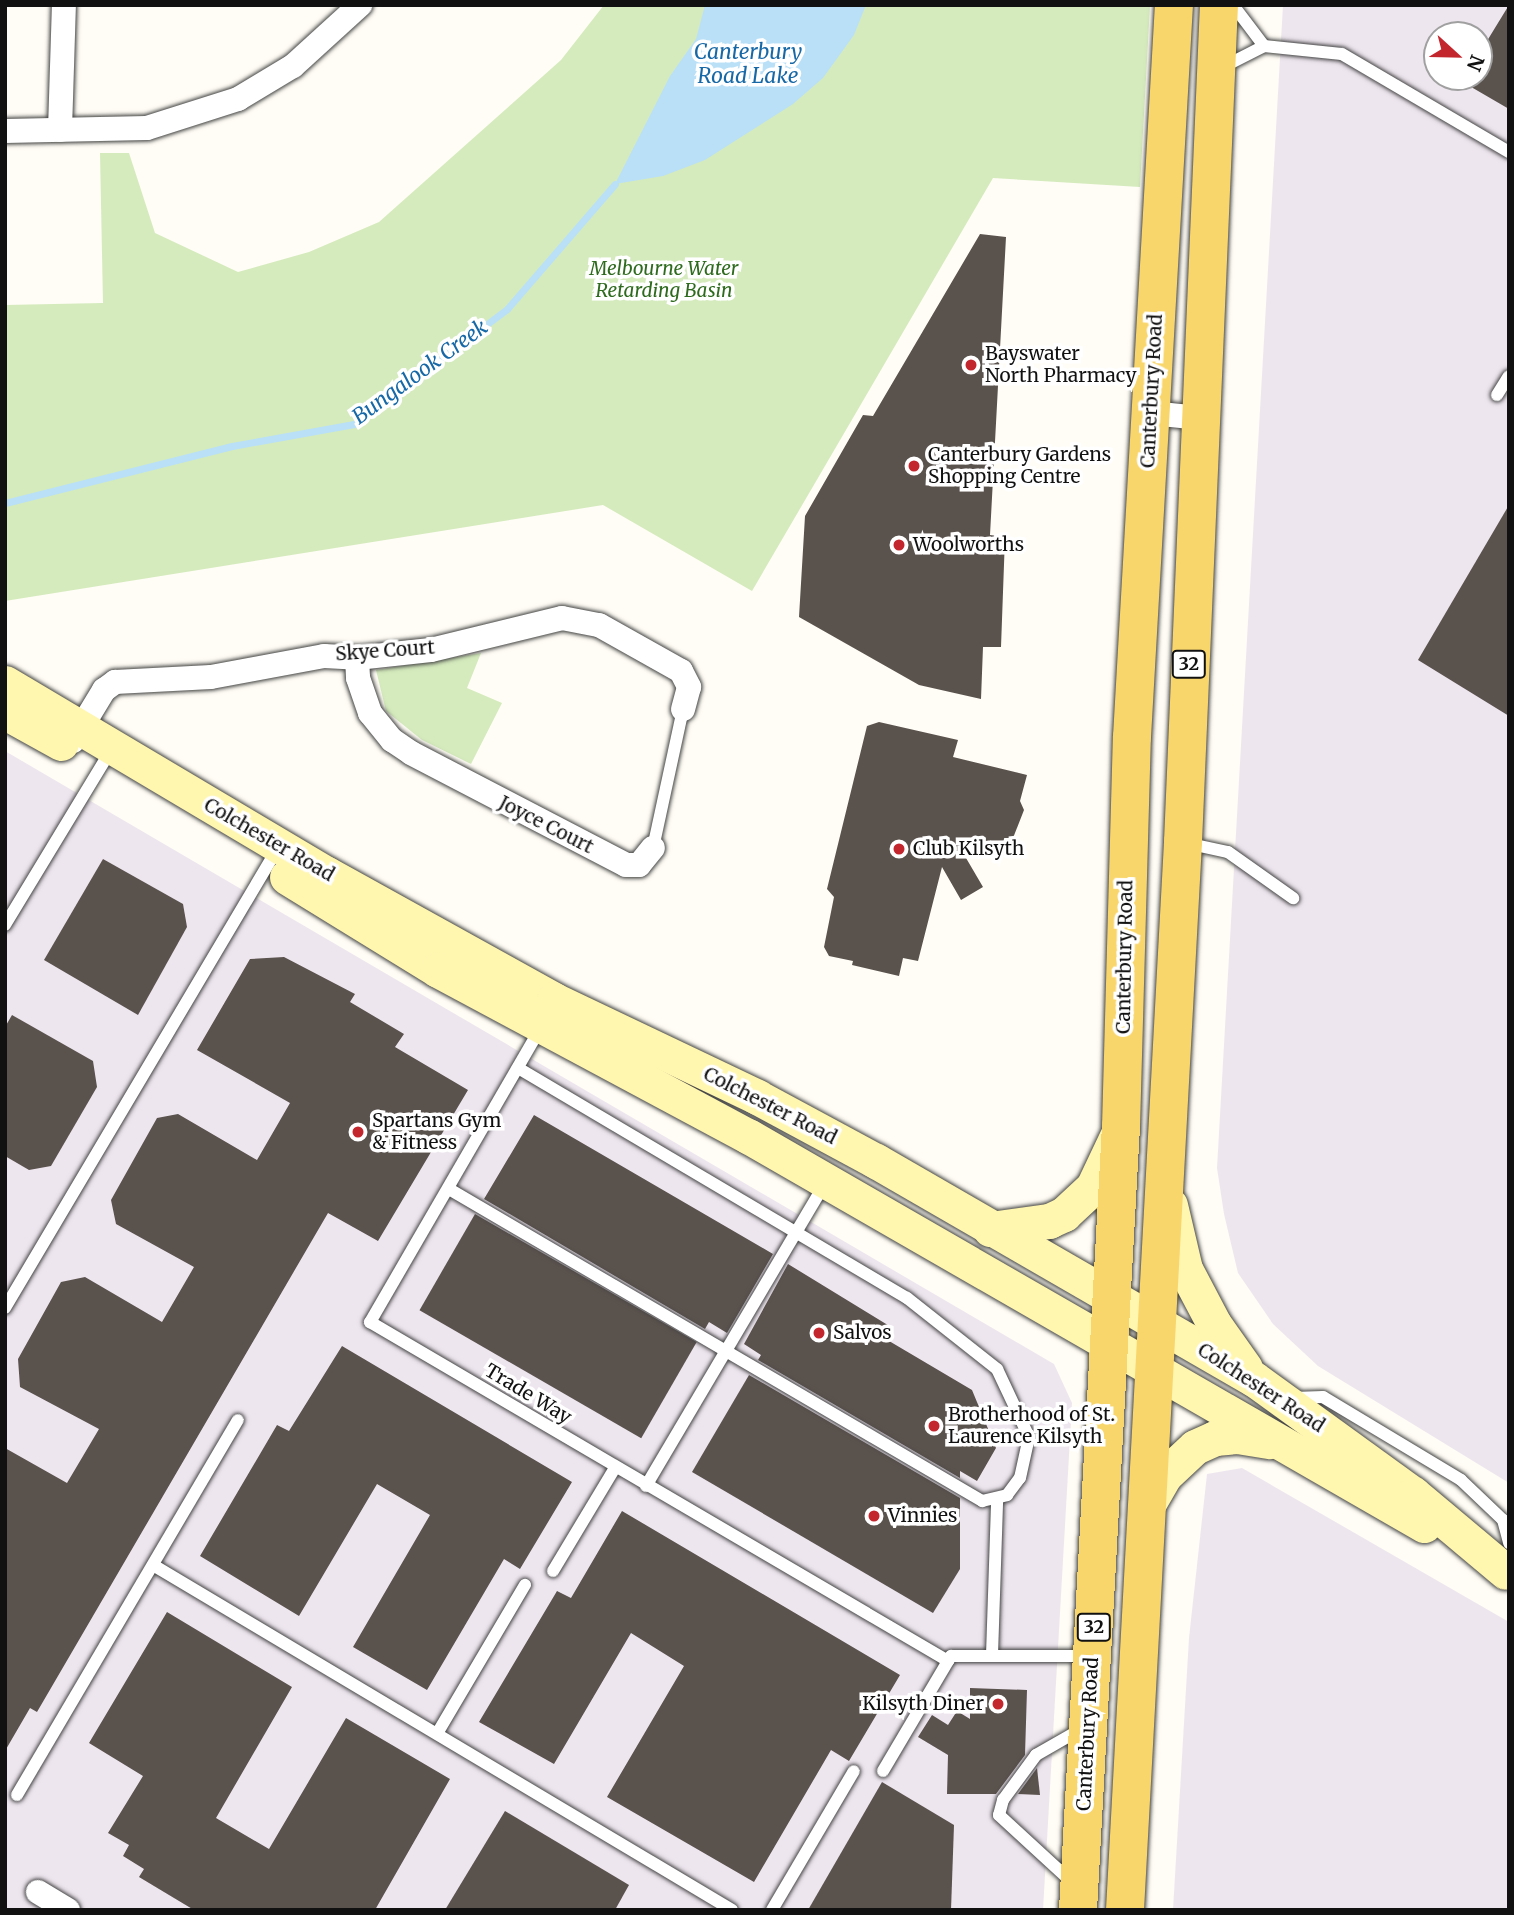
<!DOCTYPE html>
<html>
<head>
<meta charset="utf-8">
<style>
	body { margin:0 }
	#map { position:relative; width:1514px; height:1915px; overflow:hidden; background:#fffdf5; font-family:Merriweather,serif }
	div>[style] { position:absolute }
	[style*='--x'] { left:calc(var(--x)*1px); top:calc(var(--y)*1px); width:calc(var(--w)*1px); rotate:calc(var(--a)*1deg) }
	.industrial>* { inset:0; background:#eee6ef }
	.green>* { inset:0; background:#d5ebbd }
	.water>* { inset:0; background:#b9e0f7 }
	.stream>* { height:7px; margin:-3.5px; padding:0 3.5px; transform-origin:3.5px; border-radius:3.5px; background:#b9e0f7 }
	.building>* { inset:0; background:#5a524d; transform-origin:0 0 }
	.roads { filter:drop-shadow(0 0 2px #444) drop-shadow(0 0 2px #444) }
	.lane>* { height:12px; margin:-6px; padding:0 6px; transform-origin:6px; border-radius:6px; background:#fff }
	.street>* { height:24px; margin:-12px; padding:0 12px; transform-origin:12px; border-radius:12px; background:#fff }
	.secondary>* { height:35px; margin:-17.5px; padding:0 17.5px; transform-origin:17.5px; border-radius:17.5px; background:#fff6b0 }
	.primary>* { height:38px; margin:-19px; padding:0 19px; transform-origin:19px; border-radius:19px; background:#f9d66b }
	.dots>* { width:19px; height:19px; translate:-50% -50%; box-sizing:border-box; border:4px solid #fff; border-radius:50% }
	span { translate:-50% -50%; white-space:nowrap; text-align:center; line-height:1.15; -webkit-text-stroke:7px #fff; paint-order:stroke }
	.shield-label span { padding:2px 5px; background:#fff; border:2px solid; border-radius:5px; -webkit-text-stroke-width:0 }
	.shield-label { font-size:18px; color:#111; font-weight:700 }
	.park-label { font-size:19px; color:#2f6b1f; font-style:italic }
	.poi-label { font-size:19px; color:#111 }
	.left { translate:0 -50%; text-align:left }
	.right { translate:-100% -50%; text-align:right }
	.street-label { font-size:19px; color:#111 }
	.water-label { font-size:21px; color:#1768a6; font-style:italic }
	.frame { position:absolute; inset:0; border:7px solid #111; pointer-events:none }
	.north { position:absolute; left:1423px; top:21px; width:70px; height:70px; box-sizing:border-box; background:#fff; border:2px solid #a0a0a0; border-radius:50%; rotate:112deg; font-size:19px; font-weight:700; line-height:28px; text-align:center; color:#111 }
	.north::after { content:''; display:block; margin:auto; width:24px; height:32px; background:#c4262e; clip-path:polygon(50% 0,100% 100%,50% 72%,0 100%) }
</style>
</head>
<body>
<div id="map">
	<div class="industrial">
		<div style="clip-path:polygon(evenodd,1283px 5px,1509px 5px,1509px 1483px,1318px 1366px,1273px 1324px,1238px 1273px,1224px 1214px,1217px 1168px,1283px 5px,1437px 35px,1479px 35px,1479px 77px,1437px 77px,1437px 35px)"></div>
		<div style="clip-path:polygon(5px 751px,1054px 1364px,1072px 1403px,1043px 1910px,5px 1910px)"></div>
		<div style="clip-path:polygon(1242px 1468px,1509px 1622px,1509px 1910px,1173px 1910px,1189px 1638px,1207px 1474px)"></div>
	</div>
	<div class="green">
		<div style="clip-path:polygon(604px 5px,1150px 5px,1140px 187px,993px 178px,752px 591px,603px 505px,5px 601px,5px 305px,103px 303px,100px 153px,129px 153px,155px 233px,238px 272px,309px 252px,379px 222px,561px 60px)"></div>
		<div style="clip-path:polygon(481px 653px,467px 688px,502px 703px,471px 764px,422px 740px,386px 711px,376px 670px)"></div>
	</div>
	<div class="water">
		<div style="clip-path:polygon(705px 5px,866px 5px,854px 35px,823px 78px,793px 104px,705px 160px,663px 176px,615px 184px,670px 76px,696px 39px)"></div>
	</div>
	<div class="stream">
		<div style="--x:5;--y:503;--w:234;--a:-14.1"></div>
		<div style="--x:232;--y:446;--w:124;--a:-10.2"></div>
		<div style="--x:354;--y:424;--w:191;--a:-36.9"></div>
		<div style="--x:507;--y:309;--w:165;--a:-49.2"></div>
	</div>
	<div class="building">
		<div style="clip-path:polygon(1509px 5px,1509px 109px,1454px 77px,1479px 77px,1479px 54px)"></div>
		<div style="clip-path:polygon(980px 234px,1006px 237px,990px 535px,1005px 537px,1001px 647px,983px 647px,981px 699px,919px 685px,799px 617px,805px 516px,863px 415px,873px 416px)"></div>
		<div style="clip-path:polygon(1509px 505px,1509px 716px,1418px 660px)"></div>
		<div style="clip-path:polygon(879px 722px,958px 740px,953px 757px,1027px 775px,1020px 801px,1024px 810px,1006px 856px,959px 846px,983px 887px,961px 900px,942px 867px,918px 961px,903px 958px,899px 976px,852px 965px,853px 961px,829px 956px,824px 947px,834px 897px,827px 889px,867px 726px)"></div>
		<div style="clip-path:polygon(103px 859px,183px 904px,187px 927px,138px 1015px,44px 960px)"></div>
		<div style="clip-path:polygon(284px 957px,355px 994px,350px 1002px,404px 1034px,395px 1047px,468px 1090px,378px 1241px,328px 1213px,37px 1712px,30px 1708px,5px 1751px,5px 1448px,67px 1483px,99px 1429px,20px 1387px,18px 1359px,61px 1282px,85px 1277px,162px 1322px,194px 1267px,116px 1224px,111px 1200px,157px 1118px,178px 1114px,257px 1160px,290px 1103px,197px 1050px,250px 959px)"></div>
		<div style="clip-path:polygon(12px 1015px,93px 1061px,97px 1087px,51px 1166px,29px 1170px,5px 1156px,5px 1027px)"></div>
		<div style="clip-path:polygon(534px 1115px,773px 1254px,727px 1333px,709px 1322px,705px 1329px,484px 1199px)"></div>
		<div style="left:475px;top:1214px;width:256px;height:111px;rotate:30deg"></div>
		<div style="clip-path:polygon(788px 1264px,891px 1327px,884px 1338px,972px 1390px,996px 1448px,977px 1481px,960px 1471px,960px 1478px,758px 1360px,761px 1355px,744px 1344px)"></div>
		<div style="clip-path:polygon(342px 1346px,572px 1482px,520px 1569px,504px 1559px,427px 1690px,353px 1647px,430px 1515px,377px 1484px,299px 1616px,200px 1556px,277px 1425px,289px 1431px)"></div>
		<div style="clip-path:polygon(749px 1375px,960px 1498px,960px 1569px,933px 1613px,692px 1472px)"></div>
		<div style="clip-path:polygon(622px 1511px,900px 1675px,849px 1761px,831px 1750px,754px 1882px,607px 1797px,684px 1666px,631px 1633px,554px 1764px,479px 1722px,557px 1591px,571px 1598px)"></div>
		<div style="clip-path:polygon(167px 1612px,292px 1687px,216px 1818px,269px 1849px,346px 1718px,450px 1779px,375px 1910px,194px 1910px,139px 1877px,144px 1869px,123px 1856px,129px 1845px,108px 1833px,143px 1776px,89px 1743px)"></div>
		<div style="clip-path:polygon(970px 1688px,1027px 1690px,1025px 1755px,996px 1794px,947px 1794px,948px 1755px,918px 1737px,932px 1715px,948px 1725px,957px 1711px,970px 1719px)"></div>
		<div style="clip-path:polygon(1037px 1768px,1040px 1795px,1018px 1794px)"></div>
		<div style="clip-path:polygon(882px 1782px,954px 1825px,951px 1910px,808px 1910px)"></div>
		<div style="clip-path:polygon(505px 1811px,629px 1885px,615px 1910px,445px 1910px)"></div>
	</div>
	<div class="roads">
		<div class="lane">
			<div style="--x:1233;--y:5;--w:51;--a:52.9"></div>
			<div style="--x:1223;--y:67;--w:46;--a:-27.1"></div>
			<div style="--x:1264;--y:46;--w:78;--a:5.9"></div>
			<div style="--x:1342;--y:54;--w:194;--a:30.4"></div>
			<div style="--x:1497;--y:395;--w:22;--a:-58"></div>
			<div style="--x:1186;--y:843;--w:43;--a:12.1"></div>
			<div style="--x:1228;--y:852;--w:80;--a:35.3"></div>
			<div style="--x:653;--y:848;--w:142;--a:-77.8"></div>
			<div style="--x:5;--y:925;--w:208;--a:-58.8"></div>
			<div style="--x:540;--y:1029;--w:339;--a:120.1"></div>
			<div style="--x:370;--y:1322;--w:670;--a:30.39"></div>
			<div style="--x:948;--y:1661;--w:6;--a:-59"></div>
			<div style="--x:951;--y:1656;--w:136;--a:0"></div>
			<div style="--x:449;--y:1189;--w:618;--a:30.34"></div>
			<div style="--x:982;--y:1501;--w:26;--a:-13"></div>
			<div style="--x:1007;--y:1495;--w:21;--a:-53"></div>
			<div style="--x:1020;--y:1478;--w:42;--a:-77.6"></div>
			<div style="--x:1029;--y:1437;--w:75;--a:-115.2"></div>
			<div style="--x:997;--y:1369;--w:115;--a:-141.7"></div>
			<div style="--x:907;--y:1298;--w:452;--a:-149.4"></div>
			<div style="--x:5;--y:1308;--w:537;--a:-59.33"></div>
			<div style="--x:1293;--y:1398;--w:30;--a:-2"></div>
			<div style="--x:1323;--y:1397;--w:161;--a:31"></div>
			<div style="--x:1461;--y:1480;--w:58;--a:43.6"></div>
			<div style="--x:1503;--y:1520;--w:24;--a:75"></div>
			<div style="--x:646;--y:1486;--w:353;--a:-59.4"></div>
			<div style="--x:153;--y:1565;--w:674;--a:30.79"></div>
			<div style="--x:553;--y:1571;--w:120;--a:-59"></div>
			<div style="--x:992;--y:1655;--w:154;--a:-88.1"></div>
			<div style="--x:438;--y:1732;--w:171;--a:-59.4"></div>
			<div style="--x:883;--y:1771;--w:128;--a:-59.4"></div>
			<div style="--x:17;--y:1795;--w:435;--a:-59.5"></div>
			<div style="--x:1074;--y:1884;--w:102;--a:-137.4"></div>
			<div style="--x:999;--y:1815;--w:16;--a:-75"></div>
			<div style="--x:1003;--y:1800;--w:56;--a:-53.7"></div>
			<div style="--x:1036;--y:1755;--w:54;--a:-29.9"></div>
			<div style="--x:772;--y:1910;--w:161;--a:-59.5"></div>
		</div>
		<div class="street">
			<div style="--x:60;--y:130;--w:125;--a:-88.2"></div>
			<div style="--x:5;--y:131;--w:142;--a:-1.2"></div>
			<div style="--x:147;--y:128;--w:96;--a:-17.7"></div>
			<div style="--x:238;--y:99;--w:64;--a:-31"></div>
			<div style="--x:293;--y:66;--w:91;--a:-42.3"></div>
			<div style="--x:1151;--y:413;--w:48;--a:5.9"></div>
			<div style="--x:357;--y:658;--w:20;--a:87"></div>
			<div style="--x:358;--y:678;--w:37;--a:71"></div>
			<div style="--x:370;--y:713;--w:35;--a:51"></div>
			<div style="--x:392;--y:740;--w:23;--a:34"></div>
			<div style="--x:411;--y:753;--w:242;--a:27.5"></div>
			<div style="--x:626;--y:865;--w:13;--a:0"></div>
			<div style="--x:639;--y:865;--w:22;--a:-51"></div>
			<div style="--x:73;--y:741;--w:60;--a:-58.7"></div>
			<div style="--x:104;--y:690;--w:14;--a:-36"></div>
			<div style="--x:115;--y:682;--w:96;--a:-3"></div>
			<div style="--x:211;--y:677;--w:115;--a:-10.5"></div>
			<div style="--x:324;--y:656;--w:33;--a:3"></div>
			<div style="--x:357;--y:658;--w:74;--a:-6.2"></div>
			<div style="--x:431;--y:650;--w:135;--a:-13.7"></div>
			<div style="--x:562;--y:618;--w:38;--a:11"></div>
			<div style="--x:599;--y:625;--w:94;--a:29.3"></div>
			<div style="--x:681;--y:671;--w:18;--a:63"></div>
			<div style="--x:689;--y:687;--w:23;--a:105"></div>
			<div style="--x:38;--y:1892;--w:35;--a:31"></div>
		</div>
		<div class="secondary">
			<div style="--x:5;--y:683;--w:374;--a:30.7"></div>
			<div style="--x:327;--y:874;--w:260;--a:29"></div>
			<div style="--x:554;--y:1000;--w:225;--a:25.5"></div>
			<div style="--x:757;--y:1097;--w:135;--a:28.3"></div>
			<div style="--x:876;--y:1161;--w:436;--a:30"></div>
			<div style="--x:1254;--y:1379;--w:196;--a:35.9"></div>
			<div style="--x:1413;--y:1494;--w:121;--a:40"></div>
			<div style="--x:5;--y:712;--w:64;--a:29"></div>
			<div style="--x:287;--y:877;--w:177;--a:31.6"></div>
			<div style="--x:438;--y:970;--w:352;--a:28.2"></div>
			<div style="--x:748;--y:1136;--w:780;--a:29.92"></div>
			<div style="--x:1170;--y:1205;--w:66;--a:76.8"></div>
			<div style="--x:1185;--y:1269;--w:62;--a:62.2"></div>
			<div style="--x:1214;--y:1324;--w:54;--a:54.8"></div>
			<div style="--x:990;--y:1229;--w:60;--a:-7.7"></div>
			<div style="--x:1049;--y:1221;--w:17;--a:-25"></div>
			<div style="--x:1064;--y:1214;--w:40;--a:-43"></div>
			<div style="--x:1093;--y:1187;--w:59;--a:-64.7"></div>
			<div style="--x:1147;--y:1506;--w:34;--a:-60"></div>
			<div style="--x:1164;--y:1476;--w:42;--a:-43.1"></div>
			<div style="--x:1195;--y:1447;--w:22;--a:-24"></div>
			<div style="--x:1215;--y:1438;--w:22;--a:-5"></div>
			<div style="--x:1237;--y:1436;--w:33;--a:9"></div>
		</div>
		<div class="primary">
			<div style="--x:1078;--y:1910;--w:784;--a:-86.86"></div>
			<div style="--x:1121;--y:1127;--w:390;--a:-88.4"></div>
			<div style="--x:1132;--y:737;--w:733;--a:-86.72"></div>
			<div style="--x:1125;--y:1910;--w:1070;--a:-86.89"></div>
			<div style="--x:1183;--y:842;--w:838;--a:-87.54"></div>
		</div>
	</div>
	<div class="dots">
		<div style="left:971px;top:365px;background:#c4262e"></div>
		<div style="left:914px;top:466px;background:#c4262e"></div>
		<div style="left:899px;top:545px;background:#c4262e"></div>
		<div style="left:899px;top:849px;background:#c4262e"></div>
		<div style="left:358px;top:1132px;background:#c4262e"></div>
		<div style="left:819px;top:1333px;background:#c4262e"></div>
		<div style="left:934px;top:1426px;background:#c4262e"></div>
		<div style="left:874px;top:1516px;background:#c4262e"></div>
		<div style="left:998px;top:1704px;background:#c4262e"></div>
	</div>
	<div class="shield-label">
		<span style="left:1189px;top:664px">32</span>
		<span style="left:1094px;top:1627px">32</span>
	</div>
	<div class="park-label">
		<span style="left:664px;top:280px">Melbourne Water<br>Retarding Basin</span>
	</div>
	<div class="poi-label">
		<span class="left" style="left:985px;top:365px">Bayswater<br>North Pharmacy</span>
		<span class="left" style="left:928px;top:466px">Canterbury Gardens<br>Shopping Centre</span>
		<span class="left" style="left:913px;top:545px">Woolworths</span>
		<span class="left" style="left:913px;top:849px">Club Kilsyth</span>
		<span class="left" style="left:372px;top:1132px">Spartans Gym<br>&amp; Fitness</span>
		<span class="left" style="left:833px;top:1333px">Salvos</span>
		<span class="left" style="left:948px;top:1426px">Brotherhood of St.<br>Laurence Kilsyth</span>
		<span class="left" style="left:888px;top:1516px">Vinnies</span>
		<span class="right" style="left:984px;top:1704px">Kilsyth Diner</span>
	</div>
	<div class="street-label">
		<span style="left:1152px;top:391px;rotate:-87deg">Canterbury Road</span>
		<span style="left:385px;top:651px;rotate:-4deg">Skye Court</span>
		<span style="left:546px;top:825px;rotate:27deg">Joyce Court</span>
		<span style="left:269px;top:840px;rotate:30deg">Colchester Road</span>
		<span style="left:1125px;top:957px;rotate:-89deg">Canterbury Road</span>
		<span style="left:770px;top:1106px;rotate:27deg">Colchester Road</span>
		<span style="left:1261px;top:1388px;rotate:33deg">Colchester Road</span>
		<span style="left:528px;top:1394px;rotate:31deg">Trade Way</span>
		<span style="left:1088px;top:1734px;rotate:-87deg">Canterbury Road</span>
	</div>
	<div class="water-label">
		<span style="left:748px;top:64px">Canterbury<br>Road Lake</span>
		<span style="left:420px;top:372px;rotate:-36deg">Bungalook Creek</span>
	</div>
	<div class="frame"></div>
	<div class="north">N</div>
</div>
</body>
</html>
